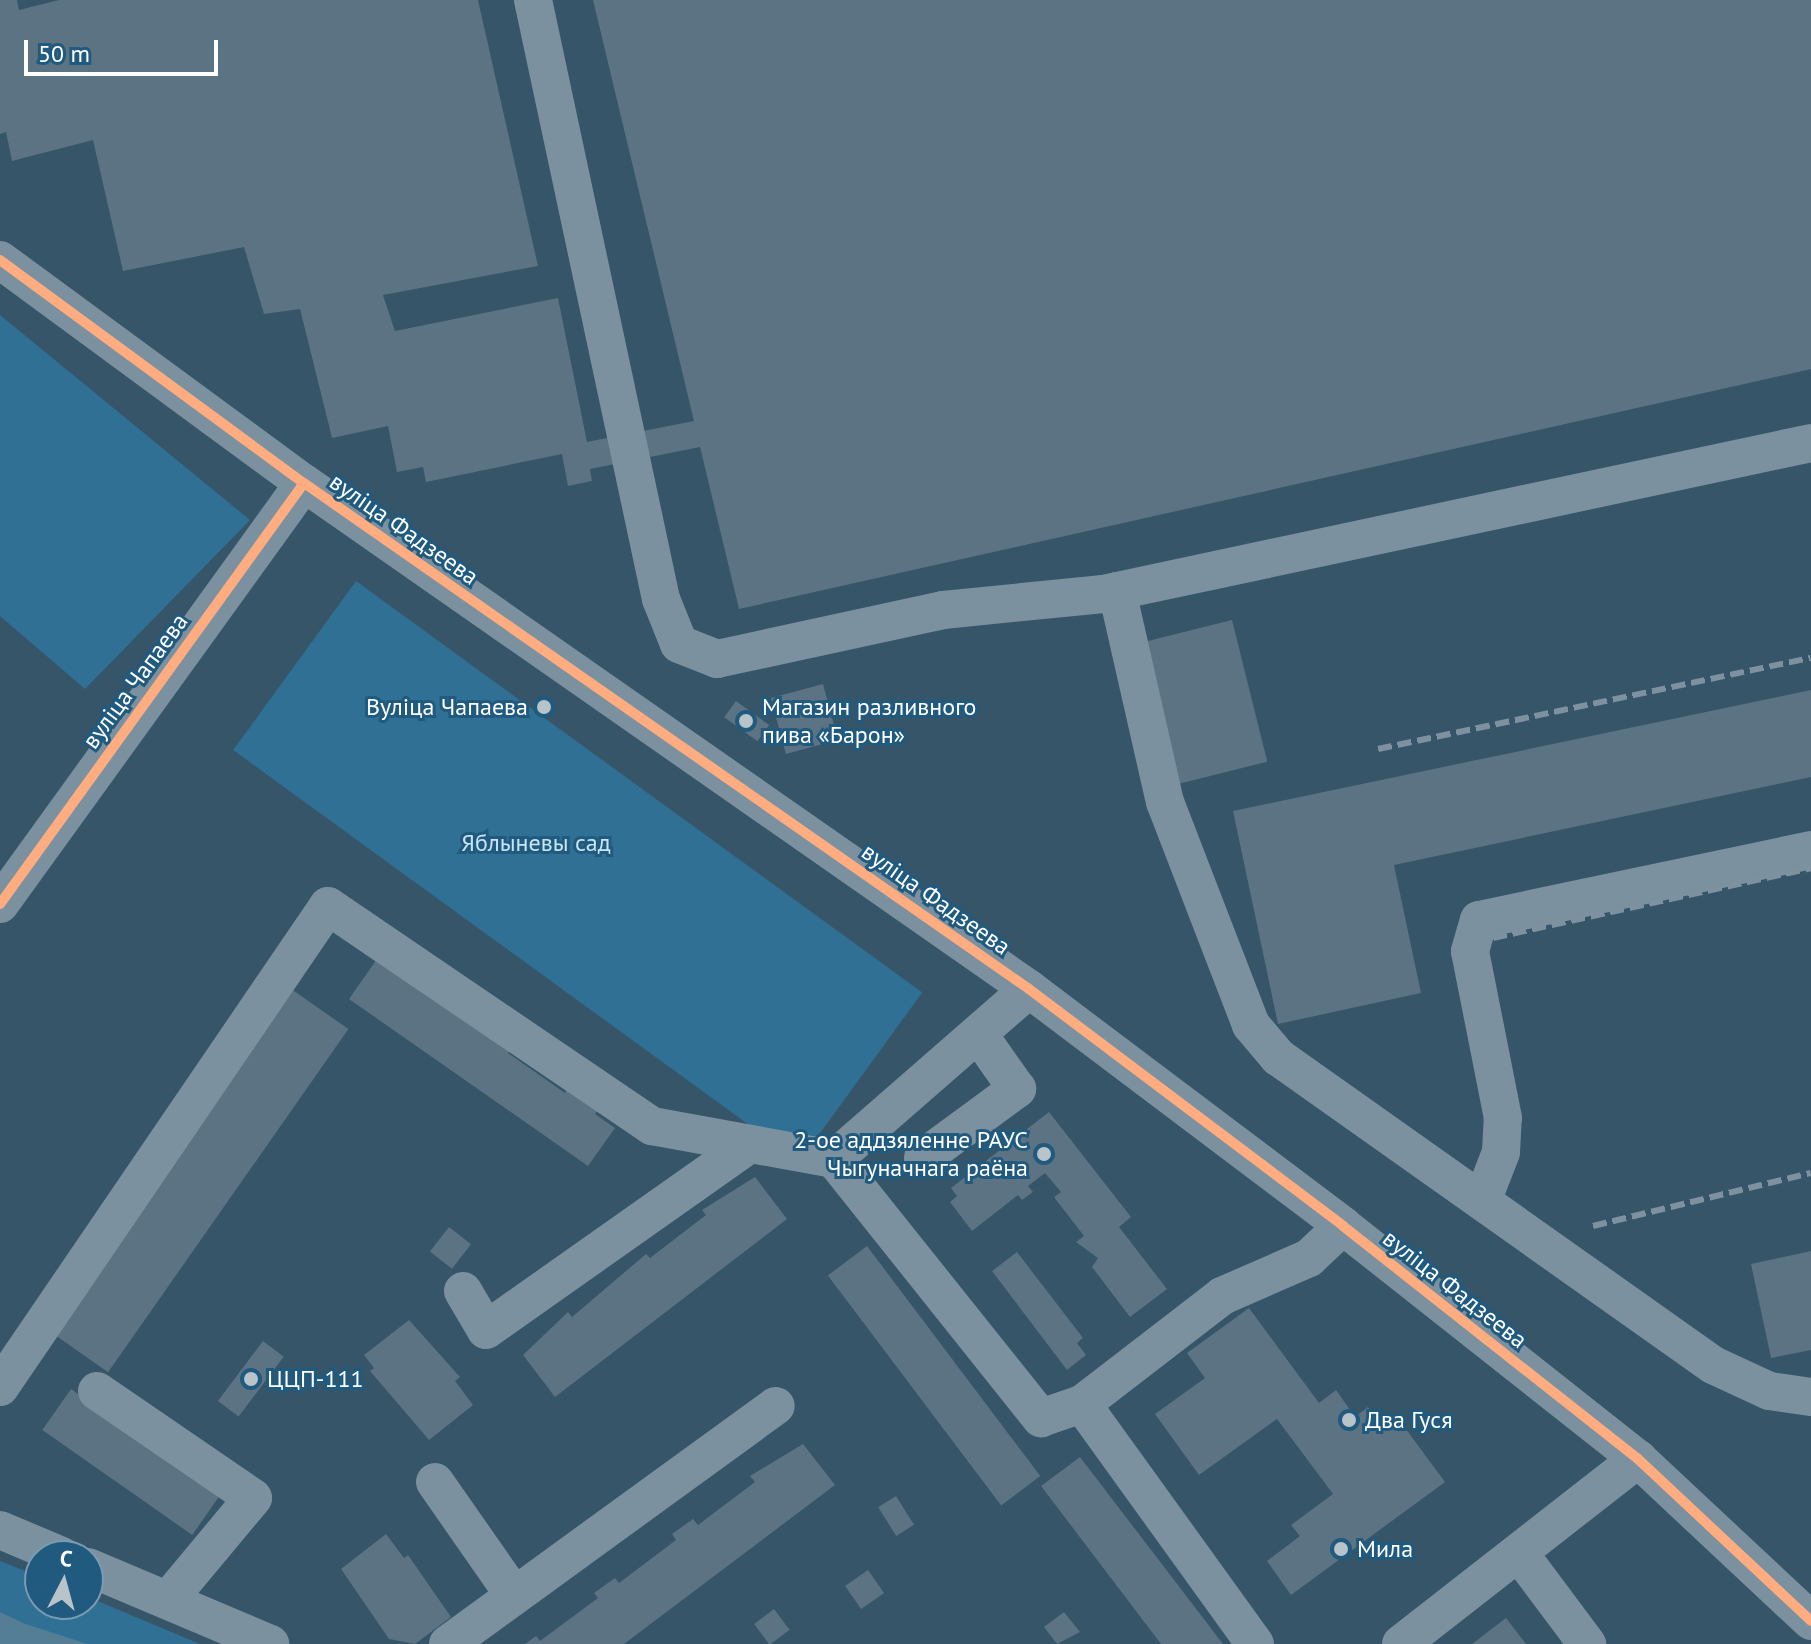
<!DOCTYPE html>
<html>
<head>
<meta charset="utf-8">
<style>
	body { margin:0 }
	#map { position:relative; width:1811px; height:1644px; overflow:hidden; background:#365569; font-family:"PT Sans",sans-serif }
	div>[style] { position:absolute }
	[style*='--x'] { left:calc(var(--x)*1px); top:calc(var(--y)*1px); width:calc(var(--w)*1px); rotate:calc(var(--a)*1deg) }
	.green>* { inset:0; background:#307094; transform-origin:0 0 }
	.water>* { inset:0; background:#537e96 }
	.building>* { inset:0; background:#5b7382; transform-origin:0 0 }
	.minor>* { height:38px; margin:-19px; padding:0 19px; transform-origin:19px; border-radius:19px; background:#7b919f }
	.rail>* { height:6px; margin-top:-3px; transform-origin:0; background:repeating-linear-gradient(90deg,#7d91a0 0 14px,transparent 0 20px) }
	.cycleway>* { height:10px; margin:-5px; padding:0 5px; transform-origin:5px; border-radius:5px; background:#ffac80 }
	.dots>* { width:22px; height:22px; translate:-50% -50%; box-sizing:border-box; border:4px solid #205a7f; border-radius:50% }
	span { translate:-50% -50%; white-space:nowrap; text-align:center; line-height:1.15; -webkit-text-stroke:6px #205a7f; paint-order:stroke }
	.street-label { font-size:24px; color:#fff }
	.poi-label { font-size:24px; color:#fff }
	.right { translate:-100% -50%; text-align:right }
	.left { translate:0 -50%; text-align:left }
	.park-label { font-size:24px; color:#c7e5f6 }
	.north { position:absolute; left:24px; top:1540px; width:80px; height:80px; box-sizing:border-box; background:#205a7f; border:2px solid #799cb2; border-radius:50%; rotate:6deg; font-size:22px; font-weight:700; line-height:32px; text-align:center; color:#fff }
	.north::after { content:''; display:block; margin:auto; width:28px; height:36px; background:#b9c4ca; clip-path:polygon(50% 0,100% 100%,50% 72%,0 100%) }
	.scale { position:absolute; left:24px; top:40px; width:194px; height:36px; box-sizing:border-box; border:4px solid #fff; border-top:0; padding-left:10px; font-size:24px; line-height:28px; white-space:nowrap; color:#fff; -webkit-text-stroke:6px #205a7f; paint-order:stroke }
</style>
</head>
<body>
<div id="map">
	<div class="green">
		<div style="clip-path:polygon(0 315px,250px 520px,85px 689px,0 616px)"></div>
		<div style="left:356px;top:581px;width:700px;height:209px;rotate:36deg"></div>
		<div style="clip-path:polygon(0 1561px,40px 1577px,40px 1604px,88px 1604px,88px 1597px,200px 1644px,0 1644px)"></div>
	</div>
	<div class="water">
		<div style="clip-path:polygon(0 1612px,23px 1623px,87px 1644px,0 1644px)"></div>
	</div>
	<div class="building">
		<div style="clip-path:polygon(0 0,17px 0,19px 10px,59px 0,478px 0,538px 266px,383px 295px,395px 331px,558px 298px,587px 442px,694px 421px,593px 0,1811px 0,1811px 369px,739px 609px,700px 447px,590px 469px,592px 481px,568px 486px,562px 454px,426px 482px,423px 467px,397px 472px,388px 426px,332px 438px,300px 309px,264px 314px,244px 247px,123px 271px,93px 140px,12px 161px,6px 132px,0 134px)"></div>
		<div style="left:1232px;top:620px;width:146px;height:96px;rotate:76deg"></div>
		<div style="left:823px;top:684px;width:58px;height:54px;rotate:75deg"></div>
		<div style="clip-path:polygon(1811px 690px,1811px 777px,1394px 865px,1421px 993px,1278px 1024px,1233px 811px)"></div>
		<div style="left:736px;top:701px;width:41px;height:20px;rotate:36deg"></div>
		<div style="clip-path:polygon(377px 959px,511px 1048px,508px 1053px,565px 1093px,568px 1087px,599px 1109px,595px 1114px,615px 1128px,588px 1166px,349px 999px)"></div>
		<div style="left:287px;top:986px;width:75px;height:419px;rotate:35deg"></div>
		<div style="clip-path:polygon(1049px 1112px,1131px 1217px,1119px 1227px,1167px 1289px,1130px 1317px,1092px 1267px,1098px 1258px,1076px 1242px,1084px 1236px,1054px 1197px,1061px 1192px,1045px 1173px,1028px 1186px,1033px 1192px,1022px 1200px,1018px 1195px,972px 1231px,950px 1202px,957px 1196px,951px 1188px)"></div>
		<div style="clip-path:polygon(755px 1177px,787px 1219px,555px 1397px,523px 1355px,568px 1312px,572px 1317px,646px 1254px,650px 1258px,706px 1215px,702px 1210px)"></div>
		<div style="left:449px;top:1227px;width:28px;height:31px;rotate:38deg"></div>
		<div style="left:867px;top:1246px;width:288px;height:49px;rotate:53deg"></div>
		<div style="clip-path:polygon(1811px 1251px,1811px 1350px,1771px 1358px,1751px 1264px)"></div>
		<div style="clip-path:polygon(1017px 1252px,1083px 1338px,1077px 1343px,1086px 1355px,1067px 1370px,992px 1271px)"></div>
		<div style="clip-path:polygon(1249px 1308px,1319px 1403px,1336px 1390px,1355px 1417px,1368px 1407px,1383px 1428px,1397px 1417px,1445px 1482px,1291px 1595px,1267px 1561px,1300px 1536px,1291px 1525px,1333px 1494px,1277px 1419px,1199px 1475px,1155px 1414px,1205px 1378px,1187px 1353px)"></div>
		<div style="clip-path:polygon(409px 1320px,460px 1377px,455px 1381px,473px 1405px,429px 1440px,370px 1371px,374px 1368px,364px 1355px)"></div>
		<div style="left:263px;top:1341px;width:26px;height:75px;rotate:37deg"></div>
		<div style="left:71px;top:1389px;width:183px;height:50px;rotate:35deg"></div>
		<div style="clip-path:polygon(803px 1444px,835px 1485px,624px 1644px,525px 1644px,536px 1636px,540px 1641px,598px 1598px,594px 1593px,615px 1578px,619px 1583px,676px 1540px,672px 1534px,693px 1519px,698px 1525px,755px 1482px,750px 1476px)"></div>
		<div style="clip-path:polygon(1080px 1457px,1223px 1644px,1161px 1644px,1041px 1486px)"></div>
		<div style="left:896px;top:1496px;width:34px;height:21px;rotate:58deg"></div>
		<div style="clip-path:polygon(386px 1534px,404px 1558px,408px 1555px,451px 1617px,415px 1644px,389px 1639px,341px 1569px)"></div>
		<div style="left:868px;top:1570px;width:28px;height:28px;rotate:55deg"></div>
		<div style="left:774px;top:1609px;width:26px;height:25px;rotate:53deg"></div>
		<div style="clip-path:polygon(1064px 1612px,1080px 1632px,1057px 1644px,1044px 1627px)"></div>
		<div style="clip-path:polygon(1506px 1618px,1526px 1644px,1472px 1644px)"></div>
	</div>
	<div class="minor">
		<div style="--x:533;--y:0;--w:613;--a:77.94"></div>
		<div style="--x:661;--y:599;--w:48;--a:68.2"></div>
		<div style="--x:679;--y:644;--w:41;--a:21.5"></div>
		<div style="--x:717;--y:659;--w:231;--a:-12.2"></div>
		<div style="--x:943;--y:610;--w:161;--a:-5.7"></div>
		<div style="--x:1103;--y:594;--w:724;--a:-12.04"></div>
		<div style="--x:0;--y:260;--w:377;--a:36.3"></div>
		<div style="--x:304;--y:483;--w:884;--a:34.91"></div>
		<div style="--x:1029;--y:989;--w:393;--a:37"></div>
		<div style="--x:1343;--y:1226;--w:376;--a:38.3"></div>
		<div style="--x:1638;--y:1459;--w:237;--a:43.1"></div>
		<div style="--x:1117;--y:591;--w:216;--a:77.2"></div>
		<div style="--x:1165;--y:802;--w:239;--a:68.9"></div>
		<div style="--x:1251;--y:1025;--w:42;--a:49.8"></div>
		<div style="--x:1278;--y:1057;--w:533;--a:35.3"></div>
		<div style="--x:1713;--y:1365;--w:62;--a:24.9"></div>
		<div style="--x:1769;--y:1391;--w:42;--a:8.1"></div>
		<div style="--x:0;--y:904;--w:519;--a:-54.17"></div>
		<div style="--x:1029;--y:989;--w:259;--a:138.9"></div>
		<div style="--x:834;--y:1159;--w:332;--a:51.4"></div>
		<div style="--x:1041;--y:1418;--w:43;--a:-18.9"></div>
		<div style="--x:923;--y:1158;--w:117;--a:-36.3"></div>
		<div style="--x:1017;--y:1089;--w:66;--a:-125.1"></div>
		<div style="--x:1483;--y:1199;--w:50;--a:-69"></div>
		<div style="--x:1501;--y:1152;--w:34;--a:-87"></div>
		<div style="--x:1503;--y:1118;--w:170;--a:-101.2"></div>
		<div style="--x:1470;--y:951;--w:32;--a:-74"></div>
		<div style="--x:1479;--y:920;--w:339;--a:-11.9"></div>
		<div style="--x:463;--y:1291;--w:45;--a:59.5"></div>
		<div style="--x:486;--y:1330;--w:321;--a:-35.2"></div>
		<div style="--x:0;--y:1387;--w:582;--a:-55.71"></div>
		<div style="--x:328;--y:906;--w:392;--a:34.2"></div>
		<div style="--x:652;--y:1126;--w:185;--a:10.3"></div>
		<div style="--x:97;--y:1391;--w:189;--a:34.4"></div>
		<div style="--x:253;--y:1498;--w:133;--a:129.8"></div>
		<div style="--x:435;--y:1482;--w:136;--a:55.1"></div>
		<div style="--x:0;--y:1530;--w:67;--a:22.8"></div>
		<div style="--x:1519;--y:1553;--w:114;--a:53.2"></div>
		<div style="--x:88;--y:1567;--w:198;--a:22.9"></div>
		<div style="--x:448;--y:1644;--w:405;--a:-36"></div>
		<div style="--x:1255;--y:1644;--w:296;--a:-125.8"></div>
		<div style="--x:1082;--y:1404;--w:177;--a:-37.6"></div>
		<div style="--x:1222;--y:1296;--w:95;--a:-23.6"></div>
		<div style="--x:1309;--y:1258;--w:47;--a:-43.3"></div>
		<div style="--x:1401;--y:1644;--w:301;--a:-38"></div>
	</div>
	<div class="rail">
		<div style="--x:1378;--y:749;--w:442;--a:-11.9"></div>
		<div style="--x:1493;--y:938;--w:326;--a:-12.4"></div>
		<div style="--x:1593;--y:1226;--w:224;--a:-13.7"></div>
	</div>
	<div class="cycleway">
		<div style="--x:0;--y:260;--w:377;--a:36.3"></div>
		<div style="--x:304;--y:483;--w:884;--a:34.91"></div>
		<div style="--x:1029;--y:989;--w:393;--a:37"></div>
		<div style="--x:1343;--y:1226;--w:376;--a:38.3"></div>
		<div style="--x:1638;--y:1459;--w:237;--a:43.1"></div>
		<div style="--x:0;--y:904;--w:519;--a:-54.17"></div>
	</div>
	<div class="dots">
		<div style="left:544px;top:707px;background:#b9c4ca"></div>
		<div style="left:746px;top:721px;background:#b9c4ca"></div>
		<div style="left:1044px;top:1154px;background:#b9c4ca"></div>
		<div style="left:251px;top:1379px;background:#b9c4ca"></div>
		<div style="left:1349px;top:1420px;background:#b9c4ca"></div>
		<div style="left:1341px;top:1549px;background:#b9c4ca"></div>
	</div>
	<div class="street-label">
		<span style="left:404px;top:529px;rotate:35deg">вуліца Фадзеева</span>
		<span style="left:135px;top:681px;rotate:-54deg">вуліца Чапаева</span>
		<span style="left:936px;top:899px;rotate:35deg">вуліца Фадзеева</span>
		<span style="left:1455px;top:1289px;rotate:38deg">вуліца Фадзеева</span>
	</div>
	<div class="poi-label">
		<span class="right" style="left:528px;top:707px">Вуліца Чапаева</span>
		<span class="left" style="left:762px;top:721px">Магазин разливного<br>пива «Барон»</span>
		<span class="right" style="left:1028px;top:1154px">2-ое аддзяленне РАУС<br>Чыгуначнага раёна</span>
		<span class="left" style="left:267px;top:1379px">ЦЦП-111</span>
		<span class="left" style="left:1365px;top:1420px">Два Гуся</span>
		<span class="left" style="left:1357px;top:1549px">Мила</span>
	</div>
	<div class="park-label">
		<span style="left:536px;top:843px">Яблыневы сад</span>
	</div>
	<div class="north">С</div>
	<div class="scale">50 m</div>
</div>
</body>
</html>
